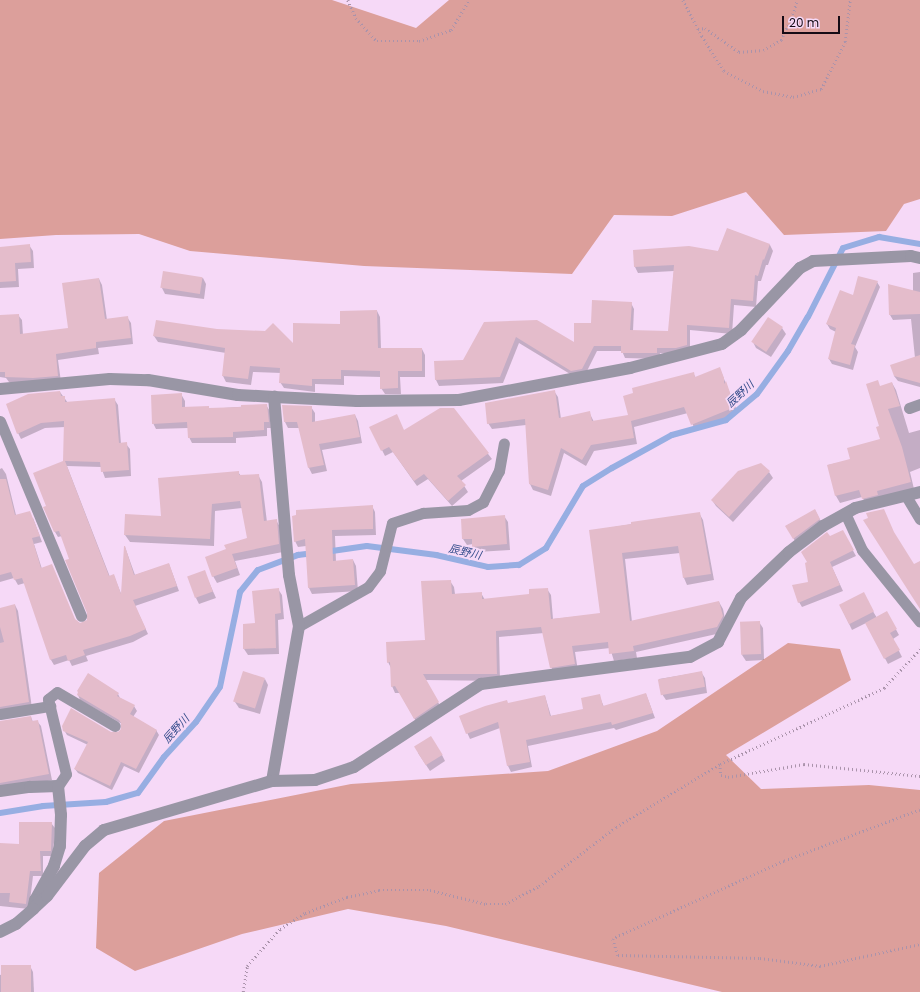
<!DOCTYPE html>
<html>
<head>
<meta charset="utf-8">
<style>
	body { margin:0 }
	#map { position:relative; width:920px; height:992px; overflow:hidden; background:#f6d9f7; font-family:Poppins,"Noto Sans JP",sans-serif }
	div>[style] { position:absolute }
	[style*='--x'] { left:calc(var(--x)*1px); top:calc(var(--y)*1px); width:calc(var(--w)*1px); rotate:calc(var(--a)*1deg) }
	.green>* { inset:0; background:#dc9f9b }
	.shadow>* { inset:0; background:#0003 }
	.stream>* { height:6px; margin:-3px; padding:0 3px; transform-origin:3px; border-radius:3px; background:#97aee2 }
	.building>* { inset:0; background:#e4bccb; transform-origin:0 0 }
	.path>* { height:2.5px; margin-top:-1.25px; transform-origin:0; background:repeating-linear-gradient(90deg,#aa93ab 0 1px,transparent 0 4px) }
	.lane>* { height:11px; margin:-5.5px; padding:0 5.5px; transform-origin:5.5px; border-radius:5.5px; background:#9996a5 }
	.street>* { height:12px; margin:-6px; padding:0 6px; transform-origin:6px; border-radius:6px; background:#9996a5 }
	span { translate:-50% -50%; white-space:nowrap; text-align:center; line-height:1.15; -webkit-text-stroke:3.5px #f6d9f7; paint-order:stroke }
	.water-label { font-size:11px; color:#334c8b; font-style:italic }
	.scale { position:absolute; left:782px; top:16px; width:58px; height:18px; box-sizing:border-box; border:2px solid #150b15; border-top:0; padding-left:5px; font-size:12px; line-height:14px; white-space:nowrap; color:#150b15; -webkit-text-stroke:3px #f6d9f7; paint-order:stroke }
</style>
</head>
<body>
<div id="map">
	<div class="green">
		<div style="clip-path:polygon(0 0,332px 0,416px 28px,449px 0,920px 0,920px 199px,904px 204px,886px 231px,784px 235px,746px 192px,672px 216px,614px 215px,572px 274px,364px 266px,190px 251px,139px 234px,56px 235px,0 239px)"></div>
		<div style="clip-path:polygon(788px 643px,840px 649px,851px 680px,726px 755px,761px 789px,869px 785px,920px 790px,920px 992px,722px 992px,446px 926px,348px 909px,242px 934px,135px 971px,96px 948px,99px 873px,164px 821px,351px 784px,548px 771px,657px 731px)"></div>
	</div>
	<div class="shadow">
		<div style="clip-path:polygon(728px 229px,770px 245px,773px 251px,768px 265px,766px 265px,761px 281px,758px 281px,756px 307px,734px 305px,732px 334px,690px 330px,690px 351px,680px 354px,660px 353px,659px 359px,625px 358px,622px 351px,597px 351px,585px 375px,575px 377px,519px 343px,503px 383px,439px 386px,436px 380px,435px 362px,464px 361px,485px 323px,575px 344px,592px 324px,631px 303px,634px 309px,633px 331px,669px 332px,674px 271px,638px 273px,635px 267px,634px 251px,718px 252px)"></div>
		<div style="clip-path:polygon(29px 245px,33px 251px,34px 268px,18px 269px,19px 287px,0 288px,0 248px)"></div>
		<div style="clip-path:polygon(920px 272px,920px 387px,898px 381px,894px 376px,915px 358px,911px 319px,893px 320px,890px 315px,913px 291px,913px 273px)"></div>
		<div style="clip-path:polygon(203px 278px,206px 284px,204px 299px,165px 294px,162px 288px)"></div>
		<div style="clip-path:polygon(99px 279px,102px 285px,107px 320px,127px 317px,131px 323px,133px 344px,98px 348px,99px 354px,58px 360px,61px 382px,9px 382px,6px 378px,0 377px,0 316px,18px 315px,22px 320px,23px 335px,70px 329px)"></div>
		<div style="clip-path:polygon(877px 282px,880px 287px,855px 347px,858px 352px,853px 370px,832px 364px,829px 359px,836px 332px,830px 329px,827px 324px,854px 297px)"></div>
		<div style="clip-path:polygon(377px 311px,380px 317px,381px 349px,422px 349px,425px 355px,425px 377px,400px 377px,401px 394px,385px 394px,381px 388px,381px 377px,344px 376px,344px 385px,315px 384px,315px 392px,284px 388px,280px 382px,281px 373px,253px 372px,251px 385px,226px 382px,223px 376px,226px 353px,158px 342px,154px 336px,294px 345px)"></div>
		<div style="clip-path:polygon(782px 328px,786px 334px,771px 357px,756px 348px,753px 342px)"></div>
		<div style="clip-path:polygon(720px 369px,738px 413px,695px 430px,688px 413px,634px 427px,637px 444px,594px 451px,586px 466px,564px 453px,551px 496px,533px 490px,530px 484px,526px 425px,492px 429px,488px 423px,554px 391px,558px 397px,561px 419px,589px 412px,594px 422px,629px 416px,693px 373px,696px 378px)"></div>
		<div style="clip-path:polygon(892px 383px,896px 390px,909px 433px,920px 430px,920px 468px,910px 472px,914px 489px,867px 505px,862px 497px,840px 503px,836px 496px,828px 465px,851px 460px,881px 440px,880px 426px)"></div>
		<div style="clip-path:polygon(60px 392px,68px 403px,114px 399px,118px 405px,121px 444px,126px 444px,130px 449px,131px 476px,105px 478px,101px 467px,67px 466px,110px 577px,114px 576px,122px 596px,125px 547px,135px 575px,169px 564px,179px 591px,135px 606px,148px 634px,133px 642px,86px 656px,88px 661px,72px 666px,69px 660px,54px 665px,51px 660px,25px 583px,18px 585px,14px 578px,0 582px,0 469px,2px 468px,6px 474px,16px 515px,33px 518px,42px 542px,34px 544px,42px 569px,77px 623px,84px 624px,88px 620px,88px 613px,62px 536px,58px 537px,55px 532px,47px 507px,64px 462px,65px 427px,45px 428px,21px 439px,18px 433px)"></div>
		<div style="clip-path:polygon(181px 394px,185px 401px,185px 408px,209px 409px,266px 405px,270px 411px,271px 428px,267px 428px,267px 436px,236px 438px,236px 443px,192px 443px,189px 437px,188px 428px,156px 429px,153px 423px)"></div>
		<div style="clip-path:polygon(311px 407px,315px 413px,315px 422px,355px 415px,358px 421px,362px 443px,322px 450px,327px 471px,312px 474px,309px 468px,300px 428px,288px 428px,285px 422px)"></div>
		<div style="clip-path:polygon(453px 409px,492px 459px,461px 481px,468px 492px,452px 506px,428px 479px,417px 486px,393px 452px,385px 456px,382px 450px,404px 431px)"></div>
		<div style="clip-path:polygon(238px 472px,241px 476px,258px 475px,262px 482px,267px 522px,276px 520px,280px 527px,283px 552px,235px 561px,240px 575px,217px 583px,213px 576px,227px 550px,248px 538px,242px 508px,215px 511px,214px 546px,130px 542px,125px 535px,162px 517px)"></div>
		<div style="clip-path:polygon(769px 472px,773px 478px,733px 522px,716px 506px,712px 500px)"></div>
		<div style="clip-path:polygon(372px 506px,375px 512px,376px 535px,335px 536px,336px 562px,353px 560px,356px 566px,358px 591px,312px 594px,309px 588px,306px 546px,298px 547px,295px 541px,297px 516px)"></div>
		<div style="clip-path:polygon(815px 510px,821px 522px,795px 541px,786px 526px)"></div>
		<div style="clip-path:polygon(699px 513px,703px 520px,714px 580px,687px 585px,684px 578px,680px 553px,625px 559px,632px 622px,719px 602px,723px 609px,726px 624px,721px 633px,636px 652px,637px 658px,614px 661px,610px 648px,575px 652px,578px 671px,555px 674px,551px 667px,544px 633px,499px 637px,500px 681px,425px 680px,442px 709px,418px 725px,400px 693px,395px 693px,392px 686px,391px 668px,388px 662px,427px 641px,450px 581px,454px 587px,455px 594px,481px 593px,485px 600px,530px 595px,547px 589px,551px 595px,553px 619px,601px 614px,590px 531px)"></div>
		<div style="clip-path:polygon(504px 516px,508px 522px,510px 550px,477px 552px,473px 544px,467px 545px,463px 539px)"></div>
		<div style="clip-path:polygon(842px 531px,856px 556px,832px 567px,843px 591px,802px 607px,799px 602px,810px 582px,808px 562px,829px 538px)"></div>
		<div style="clip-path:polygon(204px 571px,216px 598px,199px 604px,196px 598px)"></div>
		<div style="clip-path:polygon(278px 589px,282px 595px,284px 619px,278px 620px,279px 654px,248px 655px,244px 649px,256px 624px)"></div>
		<div style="clip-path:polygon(15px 605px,18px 611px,32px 708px,0 714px,0 609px)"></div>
		<div style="clip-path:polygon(840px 605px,871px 608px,877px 618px,887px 613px,899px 635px,893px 639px,902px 657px,888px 664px,866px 623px,852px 630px)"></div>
		<div style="clip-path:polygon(759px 622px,763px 628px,764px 660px,746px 661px,742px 655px)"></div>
		<div style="clip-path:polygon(701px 672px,705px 678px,707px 693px,666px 700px,662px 694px,659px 679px)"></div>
		<div style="clip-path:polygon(265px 679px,268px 685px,260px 714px,239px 708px,235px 702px)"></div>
		<div style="clip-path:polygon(118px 694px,120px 698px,134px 706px,137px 711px,133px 717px,156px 730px,159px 735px,139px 773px,124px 766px,112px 790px,78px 773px,75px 769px,88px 745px,67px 735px,64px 730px,119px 733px,123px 726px,122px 724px,80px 700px,78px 695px)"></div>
		<div style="clip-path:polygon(646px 694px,655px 718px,616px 730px,614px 728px,528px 746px,532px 767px,511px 772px,508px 766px,500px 728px,470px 739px,460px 717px,545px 696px,551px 716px,584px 710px,599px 695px,604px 707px)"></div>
		<div style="clip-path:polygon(31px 717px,33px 722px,37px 721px,41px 726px,52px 780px,0 791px,0 722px)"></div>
		<div style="clip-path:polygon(418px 753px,442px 755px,445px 761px,430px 771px)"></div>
		<div style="clip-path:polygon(51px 823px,55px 828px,53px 856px,43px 856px,43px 876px,33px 876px,29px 909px,0 906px,0 844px,20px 845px)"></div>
		<div style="clip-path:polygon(30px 966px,33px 972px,34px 992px,0 992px,0 975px)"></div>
	</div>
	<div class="stream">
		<div style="--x:325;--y:552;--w:42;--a:-8.1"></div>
		<div style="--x:367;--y:546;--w:70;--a:7.4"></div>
		<div style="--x:436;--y:555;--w:53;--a:13"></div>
		<div style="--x:488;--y:567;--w:31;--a:-4"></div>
		<div style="--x:519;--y:565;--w:32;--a:-32"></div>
		<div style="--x:546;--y:548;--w:72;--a:-59.2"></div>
		<div style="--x:583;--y:486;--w:34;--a:-32"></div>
		<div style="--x:612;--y:468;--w:68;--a:-28.8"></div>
		<div style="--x:672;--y:435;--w:56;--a:-15.5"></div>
		<div style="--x:726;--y:420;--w:40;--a:-40"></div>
		<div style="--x:757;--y:394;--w:53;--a:-54.2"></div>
		<div style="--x:788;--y:351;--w:39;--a:-60"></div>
		<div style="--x:808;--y:317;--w:77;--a:-63.1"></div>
		<div style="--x:843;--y:248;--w:38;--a:-17"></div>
		<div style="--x:879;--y:237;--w:42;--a:9.7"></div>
		<div style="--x:0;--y:813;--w:44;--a:-9.2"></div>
		<div style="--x:43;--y:806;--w:63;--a:-3.6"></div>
		<div style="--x:106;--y:802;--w:33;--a:-16"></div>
		<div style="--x:138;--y:793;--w:44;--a:-54.2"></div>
		<div style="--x:164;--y:757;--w:47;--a:-47.6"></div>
		<div style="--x:196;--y:722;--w:42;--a:-55.6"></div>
		<div style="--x:220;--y:687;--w:97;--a:-78.1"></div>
		<div style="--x:240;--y:592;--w:28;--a:-51"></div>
		<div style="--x:258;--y:570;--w:43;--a:-20.6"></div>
		<div style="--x:298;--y:555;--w:16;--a:-7"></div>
	</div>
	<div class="building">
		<div style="clip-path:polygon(727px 228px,770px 244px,764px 260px,763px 259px,758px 276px,755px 275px,753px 301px,731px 299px,729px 328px,687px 325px,687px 345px,676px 348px,657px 348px,657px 353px,621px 353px,621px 346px,594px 346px,582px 369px,571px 371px,516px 337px,500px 377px,435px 380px,434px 361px,463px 360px,484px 322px,537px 320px,574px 342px,574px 323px,591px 323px,592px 300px,632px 302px,630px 330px,668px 331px,674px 265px,634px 267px,633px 250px,689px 246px,718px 251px)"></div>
		<div style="clip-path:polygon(30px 244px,31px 262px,15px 263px,16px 281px,0 282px,0 247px)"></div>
		<div style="left:163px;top:271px;width:40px;height:17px;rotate:9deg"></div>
		<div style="clip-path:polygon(858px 276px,878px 281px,851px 344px,855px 345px,850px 365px,828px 359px,836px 328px,826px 324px,840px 290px,853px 295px)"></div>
		<div style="clip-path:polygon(99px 278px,105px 319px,128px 316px,131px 338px,96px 342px,96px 348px,56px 354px,58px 376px,33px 378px,5px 377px,5px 372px,0 372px,0 315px,19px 314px,20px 334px,68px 328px,62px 283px)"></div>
		<div style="clip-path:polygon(888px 284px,920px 292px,920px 314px,889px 315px)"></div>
		<div style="clip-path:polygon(377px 310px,378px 348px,422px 348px,422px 371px,398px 371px,398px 388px,380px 389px,380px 371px,341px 370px,341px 379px,312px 379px,312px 386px,279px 383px,280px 368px,250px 366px,248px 379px,222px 376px,225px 348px,153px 336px,156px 320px,217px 329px,265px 331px,273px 323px,293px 343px,293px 323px,340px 324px,340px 311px)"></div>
		<div style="left:768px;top:317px;width:18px;height:30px;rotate:34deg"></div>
		<div style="clip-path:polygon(920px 355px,920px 383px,894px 376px,890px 365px)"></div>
		<div style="clip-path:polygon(720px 367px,724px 378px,724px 384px,726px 381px,735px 407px,691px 425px,684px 407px,631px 421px,634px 438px,591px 445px,582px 460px,561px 448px,548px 490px,529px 484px,525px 419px,487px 424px,485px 403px,555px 390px,559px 418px,590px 411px,592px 421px,628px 415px,623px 396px,633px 393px,632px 388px,694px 372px,695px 377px)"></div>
		<div style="clip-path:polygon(878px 380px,880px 386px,892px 382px,900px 406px,888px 409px,902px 447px,911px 482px,877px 491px,878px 495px,862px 499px,859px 490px,835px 496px,827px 465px,850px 459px,847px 448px,880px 439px,876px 427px,879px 426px,866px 384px)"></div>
		<div style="clip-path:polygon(60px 391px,61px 396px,65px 396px,65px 402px,115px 398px,119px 443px,127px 442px,129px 470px,101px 472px,100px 462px,65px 461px,109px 576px,114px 574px,121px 594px,124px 546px,125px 546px,134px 575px,169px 563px,177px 586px,133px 600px,146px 629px,130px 636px,83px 650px,85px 655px,68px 661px,66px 655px,50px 660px,22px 578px,14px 580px,11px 572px,0 575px,0 479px,6px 479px,15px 515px,30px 511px,40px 536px,32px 538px,41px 568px,52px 564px,75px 619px,80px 623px,87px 620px,87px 613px,65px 560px,69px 559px,59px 531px,54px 532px,43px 507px,46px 506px,33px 473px,63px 461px,64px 421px,41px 423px,17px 434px,6px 404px,28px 394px)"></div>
		<div style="clip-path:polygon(182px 393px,182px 407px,209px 406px,209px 408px,241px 407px,241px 405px,267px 404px,269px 422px,264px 422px,264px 430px,233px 432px,233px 437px,188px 438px,187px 422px,152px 424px,151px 395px)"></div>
		<div style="clip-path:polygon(282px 405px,312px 406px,312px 422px,355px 414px,360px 437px,319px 444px,324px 465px,308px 468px,297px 422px,284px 422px)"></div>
		<div style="clip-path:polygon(440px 408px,454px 408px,489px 453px,457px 476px,466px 485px,448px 501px,424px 474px,414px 481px,389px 447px,381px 451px,369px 427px,397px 414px,404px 430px)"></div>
		<div style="clip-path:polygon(761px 463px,770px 471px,729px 517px,711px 500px,738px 471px)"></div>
		<div style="clip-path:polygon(239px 471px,239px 475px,259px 474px,264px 521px,277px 519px,279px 544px,232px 554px,237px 568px,212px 577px,205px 557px,226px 549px,224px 545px,247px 538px,240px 501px,212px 504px,210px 539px,124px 535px,125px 514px,161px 516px,158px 478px)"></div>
		<div style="clip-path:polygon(373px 505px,373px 529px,332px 530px,333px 561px,353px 559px,355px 585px,308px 588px,305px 539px,294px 542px,292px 516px,296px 515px,296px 510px)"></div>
		<div style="clip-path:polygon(815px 509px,820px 519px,793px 539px,785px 526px)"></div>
		<div style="clip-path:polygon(884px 509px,894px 532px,914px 564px,920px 561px,920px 609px,863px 520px,868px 518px,866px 513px)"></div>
		<div style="clip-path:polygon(700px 512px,711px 574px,683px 578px,678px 546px,622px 553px,630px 621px,719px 601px,723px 616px,717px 627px,633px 646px,634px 651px,609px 654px,608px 642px,572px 646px,575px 664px,550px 668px,541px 627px,496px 631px,497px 674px,423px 674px,439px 702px,414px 719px,395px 686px,391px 687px,390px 662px,387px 663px,386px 642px,425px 640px,421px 581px,451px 580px,452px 594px,482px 592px,482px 599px,529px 594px,529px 589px,548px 588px,551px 619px,600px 613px,589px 530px,631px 524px,631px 522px)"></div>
		<div style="clip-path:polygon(505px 515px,507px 544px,472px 547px,472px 539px,462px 539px,461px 519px)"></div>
		<div style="clip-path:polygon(843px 530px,854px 550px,830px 562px,840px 585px,798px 603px,792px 585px,808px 582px,805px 563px,807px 562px,801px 552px,827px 532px,830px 536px)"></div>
		<div style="left:205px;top:570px;width:23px;height:19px;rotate:70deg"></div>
		<div style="clip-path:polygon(279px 588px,281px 613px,275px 614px,276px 648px,243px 649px,243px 624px,255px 623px,252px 591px)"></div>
		<div style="left:864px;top:592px;width:22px;height:28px;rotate:63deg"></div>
		<div style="clip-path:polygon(15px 604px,29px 702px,0 707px,0 643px,4px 642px,0 627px,0 608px)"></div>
		<div style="clip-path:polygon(887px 611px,897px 629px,890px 633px,900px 650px,884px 659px,865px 623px)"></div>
		<div style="left:760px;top:621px;width:33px;height:20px;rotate:88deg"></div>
		<div style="left:243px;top:671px;width:23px;height:32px;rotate:18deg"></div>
		<div style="left:702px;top:671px;width:16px;height:45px;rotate:79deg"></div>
		<div style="clip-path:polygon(88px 673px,119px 693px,117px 696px,135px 705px,130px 714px,157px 730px,136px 769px,121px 762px,110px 786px,74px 769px,88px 742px,63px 731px,62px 726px,71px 708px,111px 732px,118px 732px,121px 729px,121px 723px,119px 720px,77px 695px,78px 692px,77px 691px)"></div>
		<div style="clip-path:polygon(646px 693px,653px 713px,612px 725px,611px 722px,526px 740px,530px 762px,507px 766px,498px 722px,466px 734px,459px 716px,485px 706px,507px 700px,508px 703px,545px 695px,550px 716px,583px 709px,581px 698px,600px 694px,603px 706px)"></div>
		<div style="clip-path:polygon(31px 716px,32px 721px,38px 720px,49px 774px,0 783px,0 721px)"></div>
		<div style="left:431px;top:736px;width:22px;height:20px;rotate:58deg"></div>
		<div style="clip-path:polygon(19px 822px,52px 822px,51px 851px,40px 851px,41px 871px,30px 871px,26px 904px,9px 902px,10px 893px,0 893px,0 843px,19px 844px)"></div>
		<div style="left:31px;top:965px;width:27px;height:30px;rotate:90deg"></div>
	</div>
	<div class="path">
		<div style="--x:348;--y:0;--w:20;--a:66"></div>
		<div style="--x:356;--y:18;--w:31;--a:48"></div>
		<div style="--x:377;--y:41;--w:42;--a:0"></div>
		<div style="--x:419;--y:41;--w:34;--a:-19"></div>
		<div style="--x:451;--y:30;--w:35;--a:-59"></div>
		<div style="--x:683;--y:0;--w:41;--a:62.2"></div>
		<div style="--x:702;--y:36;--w:41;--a:57.8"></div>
		<div style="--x:724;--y:71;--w:44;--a:27.1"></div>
		<div style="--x:763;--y:91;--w:31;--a:11"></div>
		<div style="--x:793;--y:97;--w:29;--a:-16"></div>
		<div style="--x:821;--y:89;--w:53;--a:-62.9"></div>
		<div style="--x:845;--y:42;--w:42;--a:-83.2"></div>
		<div style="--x:698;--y:29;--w:7;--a:-8"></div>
		<div style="--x:705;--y:28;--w:42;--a:35.2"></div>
		<div style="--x:739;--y:52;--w:24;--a:-5"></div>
		<div style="--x:763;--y:50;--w:21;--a:-29"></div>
		<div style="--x:781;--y:40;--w:32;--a:-66"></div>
		<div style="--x:794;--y:11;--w:11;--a:-75"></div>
		<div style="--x:720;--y:764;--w:11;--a:85"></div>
		<div style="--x:721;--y:775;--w:7;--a:16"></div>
		<div style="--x:728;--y:777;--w:77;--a:-9.7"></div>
		<div style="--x:804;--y:764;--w:117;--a:5.9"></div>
		<div style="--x:920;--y:810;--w:145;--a:159.4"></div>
		<div style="--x:784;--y:861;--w:188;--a:155.5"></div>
		<div style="--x:613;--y:939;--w:17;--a:73"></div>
		<div style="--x:618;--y:955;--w:142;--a:1.2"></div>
		<div style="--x:760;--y:958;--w:61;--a:7.6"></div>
		<div style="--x:820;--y:966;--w:102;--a:-12.4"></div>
		<div style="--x:243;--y:992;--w:26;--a:-81"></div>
		<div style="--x:247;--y:966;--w:50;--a:-48.3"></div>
		<div style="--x:280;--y:929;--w:30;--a:-33"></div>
		<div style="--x:305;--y:913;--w:45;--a:-20.9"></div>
		<div style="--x:347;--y:897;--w:33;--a:-12"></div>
		<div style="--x:379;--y:890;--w:51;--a:0"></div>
		<div style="--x:430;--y:890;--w:58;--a:14"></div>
		<div style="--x:486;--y:904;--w:19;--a:0"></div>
		<div style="--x:505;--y:904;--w:38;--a:-28"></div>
		<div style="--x:539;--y:886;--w:97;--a:-37.5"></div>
		<div style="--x:616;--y:827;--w:122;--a:-31.2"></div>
		<div style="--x:720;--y:764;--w:181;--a:-24.9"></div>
		<div style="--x:884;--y:688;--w:53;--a:-47.3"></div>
	</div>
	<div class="lane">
		<div style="--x:909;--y:408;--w:12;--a:-20"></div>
		<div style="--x:0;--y:421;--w:211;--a:67.4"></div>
		<div style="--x:906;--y:496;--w:27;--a:59"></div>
		<div style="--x:845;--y:513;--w:41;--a:65.3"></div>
		<div style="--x:862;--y:550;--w:92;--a:51.1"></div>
		<div style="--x:299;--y:626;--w:79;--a:-29.5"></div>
		<div style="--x:368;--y:587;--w:20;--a:-53"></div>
		<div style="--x:380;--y:571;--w:49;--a:-76"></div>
		<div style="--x:392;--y:523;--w:33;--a:-18"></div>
		<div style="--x:423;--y:513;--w:45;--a:-3.8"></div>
		<div style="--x:468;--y:510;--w:17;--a:-28"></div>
		<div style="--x:483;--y:502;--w:35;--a:-63"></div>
		<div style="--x:499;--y:471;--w:28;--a:-80"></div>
		<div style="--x:0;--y:714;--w:51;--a:-9.1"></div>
		<div style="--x:58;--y:786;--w:14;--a:-56"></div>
		<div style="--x:66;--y:774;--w:77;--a:-103.5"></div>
		<div style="--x:48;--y:699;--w:11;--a:-38"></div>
		<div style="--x:57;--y:692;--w:67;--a:30.4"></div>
	</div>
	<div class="street">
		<div style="--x:0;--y:389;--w:110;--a:-5.2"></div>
		<div style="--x:110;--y:379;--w:38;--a:2"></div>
		<div style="--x:148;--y:380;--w:91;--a:9.5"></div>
		<div style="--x:238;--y:395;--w:36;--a:3"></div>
		<div style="--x:274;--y:397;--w:83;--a:2.8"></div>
		<div style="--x:357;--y:401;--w:102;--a:-0.6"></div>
		<div style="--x:459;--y:400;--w:174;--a:-10.6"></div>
		<div style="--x:630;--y:368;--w:95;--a:-14.6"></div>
		<div style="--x:722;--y:344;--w:24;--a:-36"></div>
		<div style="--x:741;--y:330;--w:86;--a:-46.4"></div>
		<div style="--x:800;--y:268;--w:15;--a:-28"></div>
		<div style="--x:813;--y:261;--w:98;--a:-2.9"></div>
		<div style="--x:911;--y:256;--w:9;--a:13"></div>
		<div style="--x:272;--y:781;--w:157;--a:-80.1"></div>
		<div style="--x:299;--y:626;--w:52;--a:-101.1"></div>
		<div style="--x:289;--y:575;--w:179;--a:-94.8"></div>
		<div style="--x:0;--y:791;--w:30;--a:-8"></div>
		<div style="--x:30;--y:787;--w:28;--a:-2"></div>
		<div style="--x:58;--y:786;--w:29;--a:84"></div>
		<div style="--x:61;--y:815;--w:31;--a:92"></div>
		<div style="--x:60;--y:846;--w:21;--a:107"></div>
		<div style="--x:54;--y:866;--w:39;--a:119"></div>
		<div style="--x:35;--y:900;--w:9;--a:103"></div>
		<div style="--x:33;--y:909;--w:19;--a:-43"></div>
		<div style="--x:47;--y:896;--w:63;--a:-52.8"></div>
		<div style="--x:85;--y:846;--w:25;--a:-40"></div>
		<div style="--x:104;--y:830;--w:175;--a:-16.3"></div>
		<div style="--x:272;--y:781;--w:43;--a:-1.3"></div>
		<div style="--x:315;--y:780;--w:41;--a:-18.4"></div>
		<div style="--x:354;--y:767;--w:152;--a:-33.2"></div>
		<div style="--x:481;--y:684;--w:211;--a:-7.4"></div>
		<div style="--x:690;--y:657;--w:32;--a:-28"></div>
		<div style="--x:718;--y:642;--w:50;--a:-62.4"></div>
		<div style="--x:741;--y:598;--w:66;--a:-43.8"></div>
		<div style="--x:789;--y:552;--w:43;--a:-37.4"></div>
		<div style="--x:823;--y:526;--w:37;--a:-29"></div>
		<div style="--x:855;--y:508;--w:67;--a:-13.8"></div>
		<div style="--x:0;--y:932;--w:18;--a:-27"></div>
		<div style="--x:16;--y:924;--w:23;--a:-41"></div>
	</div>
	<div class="water-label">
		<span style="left:740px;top:394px;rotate:-43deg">辰野川</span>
		<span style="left:465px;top:552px;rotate:13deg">辰野川</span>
		<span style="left:176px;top:729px;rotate:-48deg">辰野川</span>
	</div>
	<div class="scale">20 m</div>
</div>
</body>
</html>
